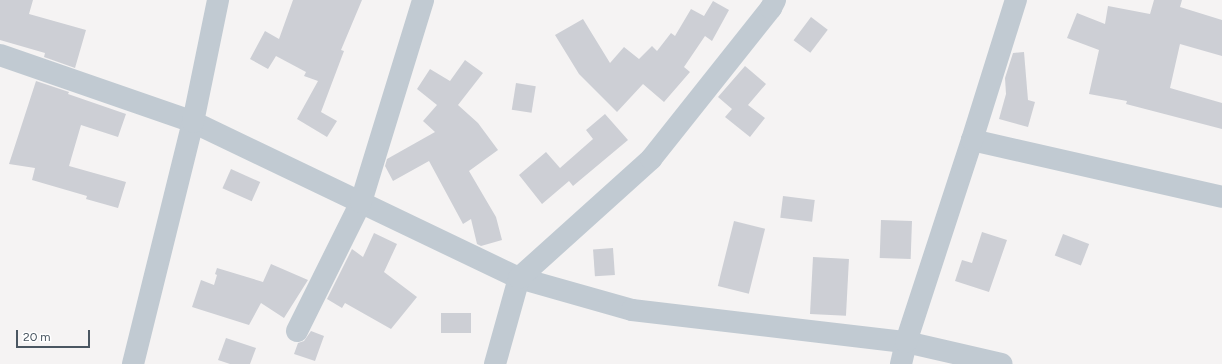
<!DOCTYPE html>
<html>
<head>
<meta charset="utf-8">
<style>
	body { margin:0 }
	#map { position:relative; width:1222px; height:364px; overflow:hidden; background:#f5f3f3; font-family:Figtree,sans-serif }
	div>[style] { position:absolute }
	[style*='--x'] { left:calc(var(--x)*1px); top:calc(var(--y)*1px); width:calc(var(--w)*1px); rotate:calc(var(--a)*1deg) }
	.building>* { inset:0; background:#cdcfd5; transform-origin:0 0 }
	.minor>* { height:22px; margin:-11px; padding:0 11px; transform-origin:11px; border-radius:11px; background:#c1cad2 }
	span { translate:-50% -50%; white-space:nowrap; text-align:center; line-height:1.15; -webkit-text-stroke:3px #fff; paint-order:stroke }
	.scale { position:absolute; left:16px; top:330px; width:74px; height:18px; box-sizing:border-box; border:2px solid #4a5661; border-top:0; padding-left:5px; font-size:12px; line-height:14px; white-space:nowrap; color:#4a5661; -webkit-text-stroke:3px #fff; paint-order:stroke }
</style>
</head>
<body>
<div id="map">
	<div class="building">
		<div style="clip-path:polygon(0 0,33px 0,29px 14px,86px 30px,75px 68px,44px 57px,45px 53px,0 40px)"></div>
		<div style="clip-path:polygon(293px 0,362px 0,341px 50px,344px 51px,321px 112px,337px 121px,327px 137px,297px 119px,318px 81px,304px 76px,306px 72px,276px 56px,268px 69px,250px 59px,265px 31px,279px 39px)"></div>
		<div style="clip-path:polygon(1154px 0,1182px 0,1180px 7px,1222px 20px,1222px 56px,1180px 44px,1170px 88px,1222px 103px,1222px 129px,1126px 104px,1127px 101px,1089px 94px,1099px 50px,1067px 38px,1077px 13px,1105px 24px,1108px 6px,1150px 14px)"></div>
		<div style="clip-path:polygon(713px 1px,729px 10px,712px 41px,705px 36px,684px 67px,690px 72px,664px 102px,643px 84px,617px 112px,579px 74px,555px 35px,583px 19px,610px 63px,624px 47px,639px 59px,652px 46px,657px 51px,671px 33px,675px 36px,691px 9px,704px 16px)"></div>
		<div style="left:811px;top:17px;width:21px;height:29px;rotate:37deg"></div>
		<div style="clip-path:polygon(1024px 52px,1028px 100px,1035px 102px,1028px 127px,999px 119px,1006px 94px,1005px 78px,1013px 53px)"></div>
		<div style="clip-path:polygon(465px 60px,483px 73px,458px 105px,478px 123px,498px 150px,469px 171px,496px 217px,502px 240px,481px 246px,477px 244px,471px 219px,463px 224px,429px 161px,393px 181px,385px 166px,387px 159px,435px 132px,423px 121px,437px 105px,417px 89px,430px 69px,450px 81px)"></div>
		<div style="clip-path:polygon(745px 66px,766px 84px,748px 105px,765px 118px,750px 137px,725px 117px,732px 109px,718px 97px)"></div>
		<div style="clip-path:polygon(36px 81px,69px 92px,68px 94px,126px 114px,118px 137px,81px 125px,69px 166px,126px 182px,118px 208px,86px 199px,87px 196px,32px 180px,35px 168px,9px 164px)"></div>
		<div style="left:516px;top:83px;width:20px;height:27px;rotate:9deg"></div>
		<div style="clip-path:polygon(605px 114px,628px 140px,573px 186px,569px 181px,542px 204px,519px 175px,546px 152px,560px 168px,593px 139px,586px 130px)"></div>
		<div style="left:231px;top:169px;width:32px;height:21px;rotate:24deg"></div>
		<div style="left:783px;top:196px;width:32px;height:22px;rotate:7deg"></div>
		<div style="left:881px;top:220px;width:31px;height:38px;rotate:2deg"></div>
		<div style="left:734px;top:221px;width:32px;height:67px;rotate:14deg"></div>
		<div style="clip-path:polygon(982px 232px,1007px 240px,989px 292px,955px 281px,962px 260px,972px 263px)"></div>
		<div style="clip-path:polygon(374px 233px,397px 244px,384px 272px,417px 297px,391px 329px,345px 303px,342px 308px,327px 299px,352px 249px,363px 257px)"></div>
		<div style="left:1063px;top:234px;width:28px;height:23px;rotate:21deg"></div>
		<div style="left:613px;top:248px;width:27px;height:20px;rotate:86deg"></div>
		<div style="left:813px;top:257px;width:36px;height:57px;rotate:3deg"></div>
		<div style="clip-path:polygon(271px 264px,308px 280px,284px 318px,261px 303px,249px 325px,192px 307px,201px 280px,214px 285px,217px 275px,215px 274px,217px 268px,263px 282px)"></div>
		<div style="left:441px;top:313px;width:30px;height:20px"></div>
		<div style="clip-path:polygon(311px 331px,324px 336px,315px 361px,294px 354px,298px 343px,304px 341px)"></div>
		<div style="clip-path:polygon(226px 338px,256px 348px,250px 364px,230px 364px,218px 360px)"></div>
	</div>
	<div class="minor">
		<div style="--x:0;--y:55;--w:204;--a:19.1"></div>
		<div style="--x:193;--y:122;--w:361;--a:25.6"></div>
		<div style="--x:519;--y:278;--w:117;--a:15.8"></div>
		<div style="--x:632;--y:310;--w:276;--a:6.7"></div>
		<div style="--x:906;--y:342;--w:98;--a:12.9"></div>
		<div style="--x:972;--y:140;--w:256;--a:12.8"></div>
		<div style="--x:297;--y:331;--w:144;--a:-63.6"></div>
		<div style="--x:361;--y:202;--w:211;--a:-72.9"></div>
		<div style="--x:133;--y:364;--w:249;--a:-76.1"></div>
		<div style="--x:193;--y:122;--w:125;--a:-78.4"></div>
		<div style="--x:495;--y:364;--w:89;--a:-74.4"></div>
		<div style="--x:519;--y:278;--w:178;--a:-42"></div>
		<div style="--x:651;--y:159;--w:193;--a:-51.5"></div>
		<div style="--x:771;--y:8;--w:9;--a:-63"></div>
		<div style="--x:901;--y:364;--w:23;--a:-77"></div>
		<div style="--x:906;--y:342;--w:213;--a:-71.9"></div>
		<div style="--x:972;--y:140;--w:147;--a:-72.6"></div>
	</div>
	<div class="scale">20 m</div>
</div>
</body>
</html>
